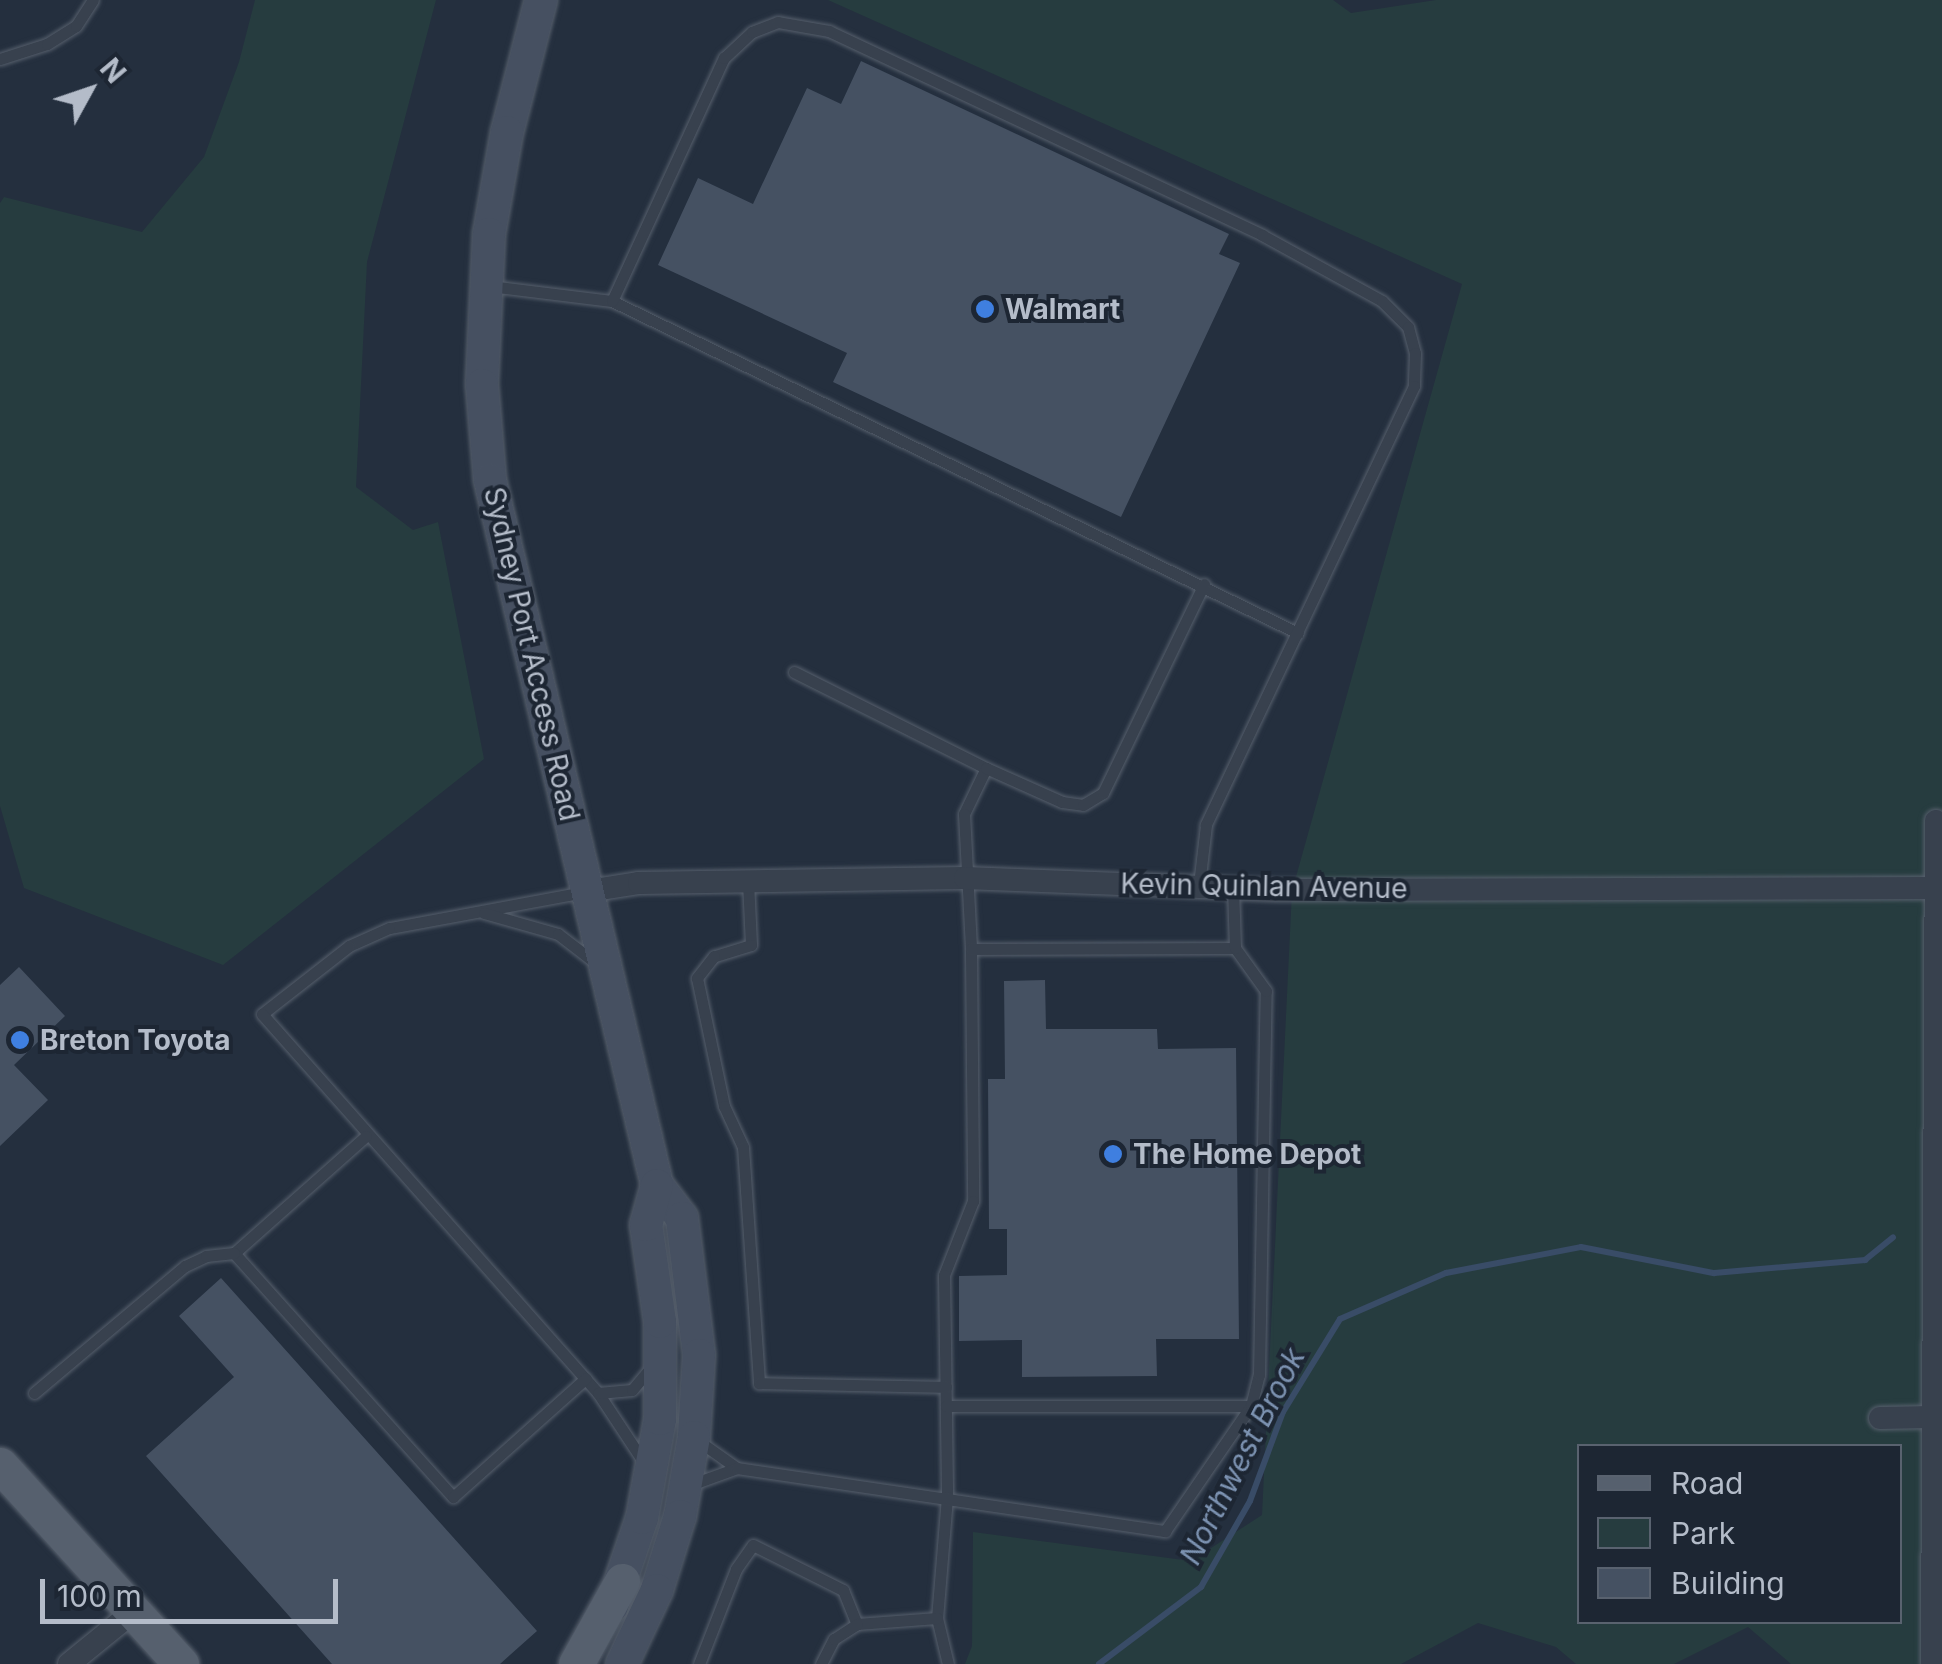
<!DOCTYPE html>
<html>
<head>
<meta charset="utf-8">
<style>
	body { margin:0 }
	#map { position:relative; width:1942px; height:1664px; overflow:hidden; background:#242f3e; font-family:Inter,sans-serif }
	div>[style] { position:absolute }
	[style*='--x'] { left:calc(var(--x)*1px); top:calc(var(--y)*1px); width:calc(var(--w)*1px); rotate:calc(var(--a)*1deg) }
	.green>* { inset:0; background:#263c3f }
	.stream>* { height:6px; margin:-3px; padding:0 3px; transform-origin:3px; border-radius:3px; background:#394c67 }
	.building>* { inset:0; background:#455162 }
	.roads { filter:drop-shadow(0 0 2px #565f6c) drop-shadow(0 0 2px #565f6c) }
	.lane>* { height:11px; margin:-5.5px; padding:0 5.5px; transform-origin:5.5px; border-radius:5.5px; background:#38414e }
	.street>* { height:22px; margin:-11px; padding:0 11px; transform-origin:11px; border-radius:11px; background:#38414e }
	.secondary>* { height:32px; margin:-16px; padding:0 16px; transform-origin:16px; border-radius:16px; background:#465061 }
	.primary>* { height:35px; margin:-17.5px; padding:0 17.5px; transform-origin:17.5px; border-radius:17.5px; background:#56606e }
	.dots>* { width:28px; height:28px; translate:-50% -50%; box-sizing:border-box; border:5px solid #1d2633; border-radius:50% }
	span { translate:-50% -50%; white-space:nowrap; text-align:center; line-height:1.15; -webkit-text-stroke:8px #1d2633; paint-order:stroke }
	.poi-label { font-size:28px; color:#b4bcc9; font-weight:700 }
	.left { translate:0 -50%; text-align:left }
	.street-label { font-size:28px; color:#b4bcc9 }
	.water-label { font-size:30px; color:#7c92b1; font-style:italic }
	.legend { position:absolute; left:1577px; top:1444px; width:325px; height:180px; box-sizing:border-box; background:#1d2633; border:2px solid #59626f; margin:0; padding:12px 18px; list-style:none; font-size:30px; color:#b4bcc9 }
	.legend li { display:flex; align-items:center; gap:20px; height:50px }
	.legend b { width:50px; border:2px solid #59626f }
	.north { position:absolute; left:40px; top:40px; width:100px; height:100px; -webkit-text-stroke:8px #1d2633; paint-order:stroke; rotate:50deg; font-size:28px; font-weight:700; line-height:40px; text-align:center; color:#b4bcc9 }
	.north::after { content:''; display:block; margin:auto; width:35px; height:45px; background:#b4bcc9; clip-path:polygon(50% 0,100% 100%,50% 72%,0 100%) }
	.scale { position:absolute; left:40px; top:1579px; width:298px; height:45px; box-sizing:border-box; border:5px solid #b4bcc9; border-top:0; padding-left:12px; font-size:30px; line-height:35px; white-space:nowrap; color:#b4bcc9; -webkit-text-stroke:8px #1d2633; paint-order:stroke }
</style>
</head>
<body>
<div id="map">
	<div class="green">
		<div style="clip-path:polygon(255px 0,436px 0,367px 262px,356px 487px,413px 530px,438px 522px,484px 759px,223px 965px,24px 888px,0 806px,0 203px,4px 197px,142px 232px,204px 157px,239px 62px)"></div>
		<div style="clip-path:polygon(evenodd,828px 0,1333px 0,1351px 13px,1436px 0,1942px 0,1942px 1664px,1791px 1664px,1748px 1627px,1674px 1664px,1576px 1664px,1556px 1647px,1478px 1623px,1401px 1664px,965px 1664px,972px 1646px,973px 1532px,1191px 1561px,1262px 1515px,1292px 891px,1462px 284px,828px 0,1580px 1446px,1900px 1446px,1900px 1622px,1580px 1622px,1580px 1446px)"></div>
	</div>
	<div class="stream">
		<div style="--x:1099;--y:1664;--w:128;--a:-37"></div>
		<div style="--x:1201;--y:1587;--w:99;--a:-60.3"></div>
		<div style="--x:1250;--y:1501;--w:95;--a:-69.7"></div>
		<div style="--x:1283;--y:1412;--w:109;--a:-58.5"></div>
		<div style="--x:1340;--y:1319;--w:116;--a:-23.5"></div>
		<div style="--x:1446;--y:1273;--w:137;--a:-10.9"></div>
		<div style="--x:1581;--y:1247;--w:136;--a:11.1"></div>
		<div style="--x:1714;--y:1273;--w:152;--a:-4.9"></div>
		<div style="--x:1865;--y:1260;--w:36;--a:-39"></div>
	</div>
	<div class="building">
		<div style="clip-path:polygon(861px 61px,1229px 234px,1219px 254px,1240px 263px,1121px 517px,833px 382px,847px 353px,658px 265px,698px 178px,753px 204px,807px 88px,841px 104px)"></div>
		<div style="clip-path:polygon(19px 967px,65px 1016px,14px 1065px,48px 1100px,0 1146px,0 985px)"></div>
		<div style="clip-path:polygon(1045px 980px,1046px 1029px,1157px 1029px,1158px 1049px,1236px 1048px,1239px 1339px,1156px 1339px,1157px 1376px,1022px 1377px,1022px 1340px,959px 1341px,959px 1276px,1007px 1275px,1007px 1229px,989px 1229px,988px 1079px,1005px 1079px,1004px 981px)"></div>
		<div style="clip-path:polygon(221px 1278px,537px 1631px,500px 1664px,332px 1664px,146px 1456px,234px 1377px,179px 1316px)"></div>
	</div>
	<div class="roads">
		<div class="lane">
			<div style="--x:0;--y:59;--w:49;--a:-17.7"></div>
			<div style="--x:47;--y:44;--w:34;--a:-32"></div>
			<div style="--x:76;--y:26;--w:31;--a:-57"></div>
			<div style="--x:489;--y:286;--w:124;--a:7"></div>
			<div style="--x:612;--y:301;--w:762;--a:25.83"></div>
			<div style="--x:612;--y:301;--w:268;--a:-65.3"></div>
			<div style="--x:724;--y:58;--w:38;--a:-43"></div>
			<div style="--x:752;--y:32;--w:28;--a:-21"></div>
			<div style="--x:778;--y:22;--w:52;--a:10"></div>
			<div style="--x:829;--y:31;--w:479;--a:25.2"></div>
			<div style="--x:1262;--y:235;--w:137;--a:28.8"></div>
			<div style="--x:1382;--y:301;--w:37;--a:45"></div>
			<div style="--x:1408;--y:327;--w:27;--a:75"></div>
			<div style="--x:1415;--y:353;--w:33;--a:92"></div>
			<div style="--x:1414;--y:386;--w:486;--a:115.4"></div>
			<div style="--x:1206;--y:825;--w:60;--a:96.7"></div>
			<div style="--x:794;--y:672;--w:215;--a:26.6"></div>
			<div style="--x:986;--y:768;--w:51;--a:115.6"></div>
			<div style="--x:964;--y:814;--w:135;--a:87"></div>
			<div style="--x:971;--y:949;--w:252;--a:89.5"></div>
			<div style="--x:973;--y:1201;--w:79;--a:111.4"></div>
			<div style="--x:944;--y:1275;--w:222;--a:89.2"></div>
			<div style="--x:947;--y:1497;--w:121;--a:94.7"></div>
			<div style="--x:937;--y:1618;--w:47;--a:76.6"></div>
			<div style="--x:986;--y:768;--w:83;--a:24.1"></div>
			<div style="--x:1062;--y:802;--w:21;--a:8"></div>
			<div style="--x:1083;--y:805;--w:23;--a:-31"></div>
			<div style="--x:1103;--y:793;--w:232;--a:-64.2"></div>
			<div style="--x:748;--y:881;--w:64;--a:87.3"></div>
			<div style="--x:751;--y:945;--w:39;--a:163"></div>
			<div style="--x:714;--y:956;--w:28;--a:128"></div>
			<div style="--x:697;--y:978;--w:131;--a:78.1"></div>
			<div style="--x:724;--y:1106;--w:45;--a:65.1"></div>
			<div style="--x:743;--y:1147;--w:237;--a:86.1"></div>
			<div style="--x:759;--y:1383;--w:187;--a:1.2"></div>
			<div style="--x:584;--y:892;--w:198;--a:169.5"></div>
			<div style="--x:389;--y:928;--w:44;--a:155.8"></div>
			<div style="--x:349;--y:946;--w:110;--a:142"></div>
			<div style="--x:262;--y:1014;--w:506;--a:48.44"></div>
			<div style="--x:598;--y:1393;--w:82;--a:56.5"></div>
			<div style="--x:484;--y:913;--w:77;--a:15.8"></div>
			<div style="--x:558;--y:934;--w:49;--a:37.6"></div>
			<div style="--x:971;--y:949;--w:264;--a:-0.2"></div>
			<div style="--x:366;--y:1136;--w:176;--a:138.4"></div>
			<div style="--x:234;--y:1253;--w:328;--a:48.1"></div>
			<div style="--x:453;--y:1497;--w:178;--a:-41.8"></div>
			<div style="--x:34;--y:1393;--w:197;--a:-40.1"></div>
			<div style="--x:185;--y:1266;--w:23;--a:-25"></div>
			<div style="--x:206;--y:1256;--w:28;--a:-6"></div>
			<div style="--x:598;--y:1393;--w:34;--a:-5"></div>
			<div style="--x:632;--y:1390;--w:31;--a:-50"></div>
			<div style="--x:946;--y:1406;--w:305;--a:0"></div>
			<div style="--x:700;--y:1442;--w:45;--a:35.1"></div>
			<div style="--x:690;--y:1485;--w:50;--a:-19.9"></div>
			<div style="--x:737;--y:1468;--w:433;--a:8.4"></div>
			<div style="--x:1165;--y:1531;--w:152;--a:-55.5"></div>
			<div style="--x:1251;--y:1406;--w:32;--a:-76"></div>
			<div style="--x:1259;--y:1375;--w:384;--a:-89"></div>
			<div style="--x:1266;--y:991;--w:53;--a:-125.8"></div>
			<div style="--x:1235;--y:948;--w:61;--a:-91.9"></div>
			<div style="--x:699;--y:1664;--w:102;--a:-68.7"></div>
			<div style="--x:736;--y:1569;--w:29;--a:-55"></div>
			<div style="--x:753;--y:1545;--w:101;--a:26.6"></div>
			<div style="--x:843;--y:1590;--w:37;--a:68"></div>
			<div style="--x:857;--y:1624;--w:80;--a:-4.3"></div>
			<div style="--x:821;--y:1664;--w:28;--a:-63"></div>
			<div style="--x:834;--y:1639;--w:27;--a:-33"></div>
		</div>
		<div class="street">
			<div style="--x:588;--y:891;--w:52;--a:-8.9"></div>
			<div style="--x:639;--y:883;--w:326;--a:-0.9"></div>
			<div style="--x:965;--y:878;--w:313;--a:2.2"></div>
			<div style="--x:1278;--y:890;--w:664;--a:-0.17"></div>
			<div style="--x:1880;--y:1418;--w:52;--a:-1.1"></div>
			<div style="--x:69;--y:1664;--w:84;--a:-39.2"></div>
			<div style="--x:1932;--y:1664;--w:843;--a:-89.73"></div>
		</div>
		<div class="secondary">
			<div style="--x:541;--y:0;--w:136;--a:104.4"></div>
			<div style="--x:507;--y:132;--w:104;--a:100"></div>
			<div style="--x:489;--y:234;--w:151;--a:92.7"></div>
			<div style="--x:482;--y:385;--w:95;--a:85.2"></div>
			<div style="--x:490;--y:480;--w:725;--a:76.67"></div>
			<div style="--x:657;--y:1185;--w:41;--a:52.9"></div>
			<div style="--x:682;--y:1218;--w:138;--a:82.9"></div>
			<div style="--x:699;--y:1355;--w:82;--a:93.5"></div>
			<div style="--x:694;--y:1437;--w:80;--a:100"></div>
			<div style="--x:680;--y:1516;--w:77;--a:107.3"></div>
			<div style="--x:657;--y:1590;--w:82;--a:115.3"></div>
			<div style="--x:612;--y:1606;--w:93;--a:-71.2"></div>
			<div style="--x:642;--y:1518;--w:101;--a:-79.7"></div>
			<div style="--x:660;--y:1419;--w:97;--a:-90"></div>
			<div style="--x:660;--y:1322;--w:98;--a:-98.2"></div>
			<div style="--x:646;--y:1225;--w:41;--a:-74.6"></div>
		</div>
		<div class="primary">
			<div style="--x:0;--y:1465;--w:269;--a:47.7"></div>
			<div style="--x:576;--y:1664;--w:95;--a:-61"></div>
		</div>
	</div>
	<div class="dots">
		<div style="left:985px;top:309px;background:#3f7fe0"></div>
		<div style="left:20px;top:1040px;background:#3f7fe0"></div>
		<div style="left:1113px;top:1154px;background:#3f7fe0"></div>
	</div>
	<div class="poi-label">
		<span class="left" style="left:1005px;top:309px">Walmart</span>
		<span class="left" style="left:40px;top:1040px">Breton Toyota</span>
		<span class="left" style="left:1133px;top:1154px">The Home Depot</span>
	</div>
	<div class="street-label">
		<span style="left:532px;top:654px;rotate:77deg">Sydney Port Access Road</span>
		<span style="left:1264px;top:886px;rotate:1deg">Kevin Quinlan Avenue</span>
	</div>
	<div class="water-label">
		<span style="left:1242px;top:1456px;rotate:-63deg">Northwest Brook</span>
	</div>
	<ul class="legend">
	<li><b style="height:12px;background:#56606e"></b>Road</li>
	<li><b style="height:28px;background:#263c3f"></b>Park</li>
	<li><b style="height:28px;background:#455162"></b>Building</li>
	</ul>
	<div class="north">N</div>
	<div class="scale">100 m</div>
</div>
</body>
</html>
